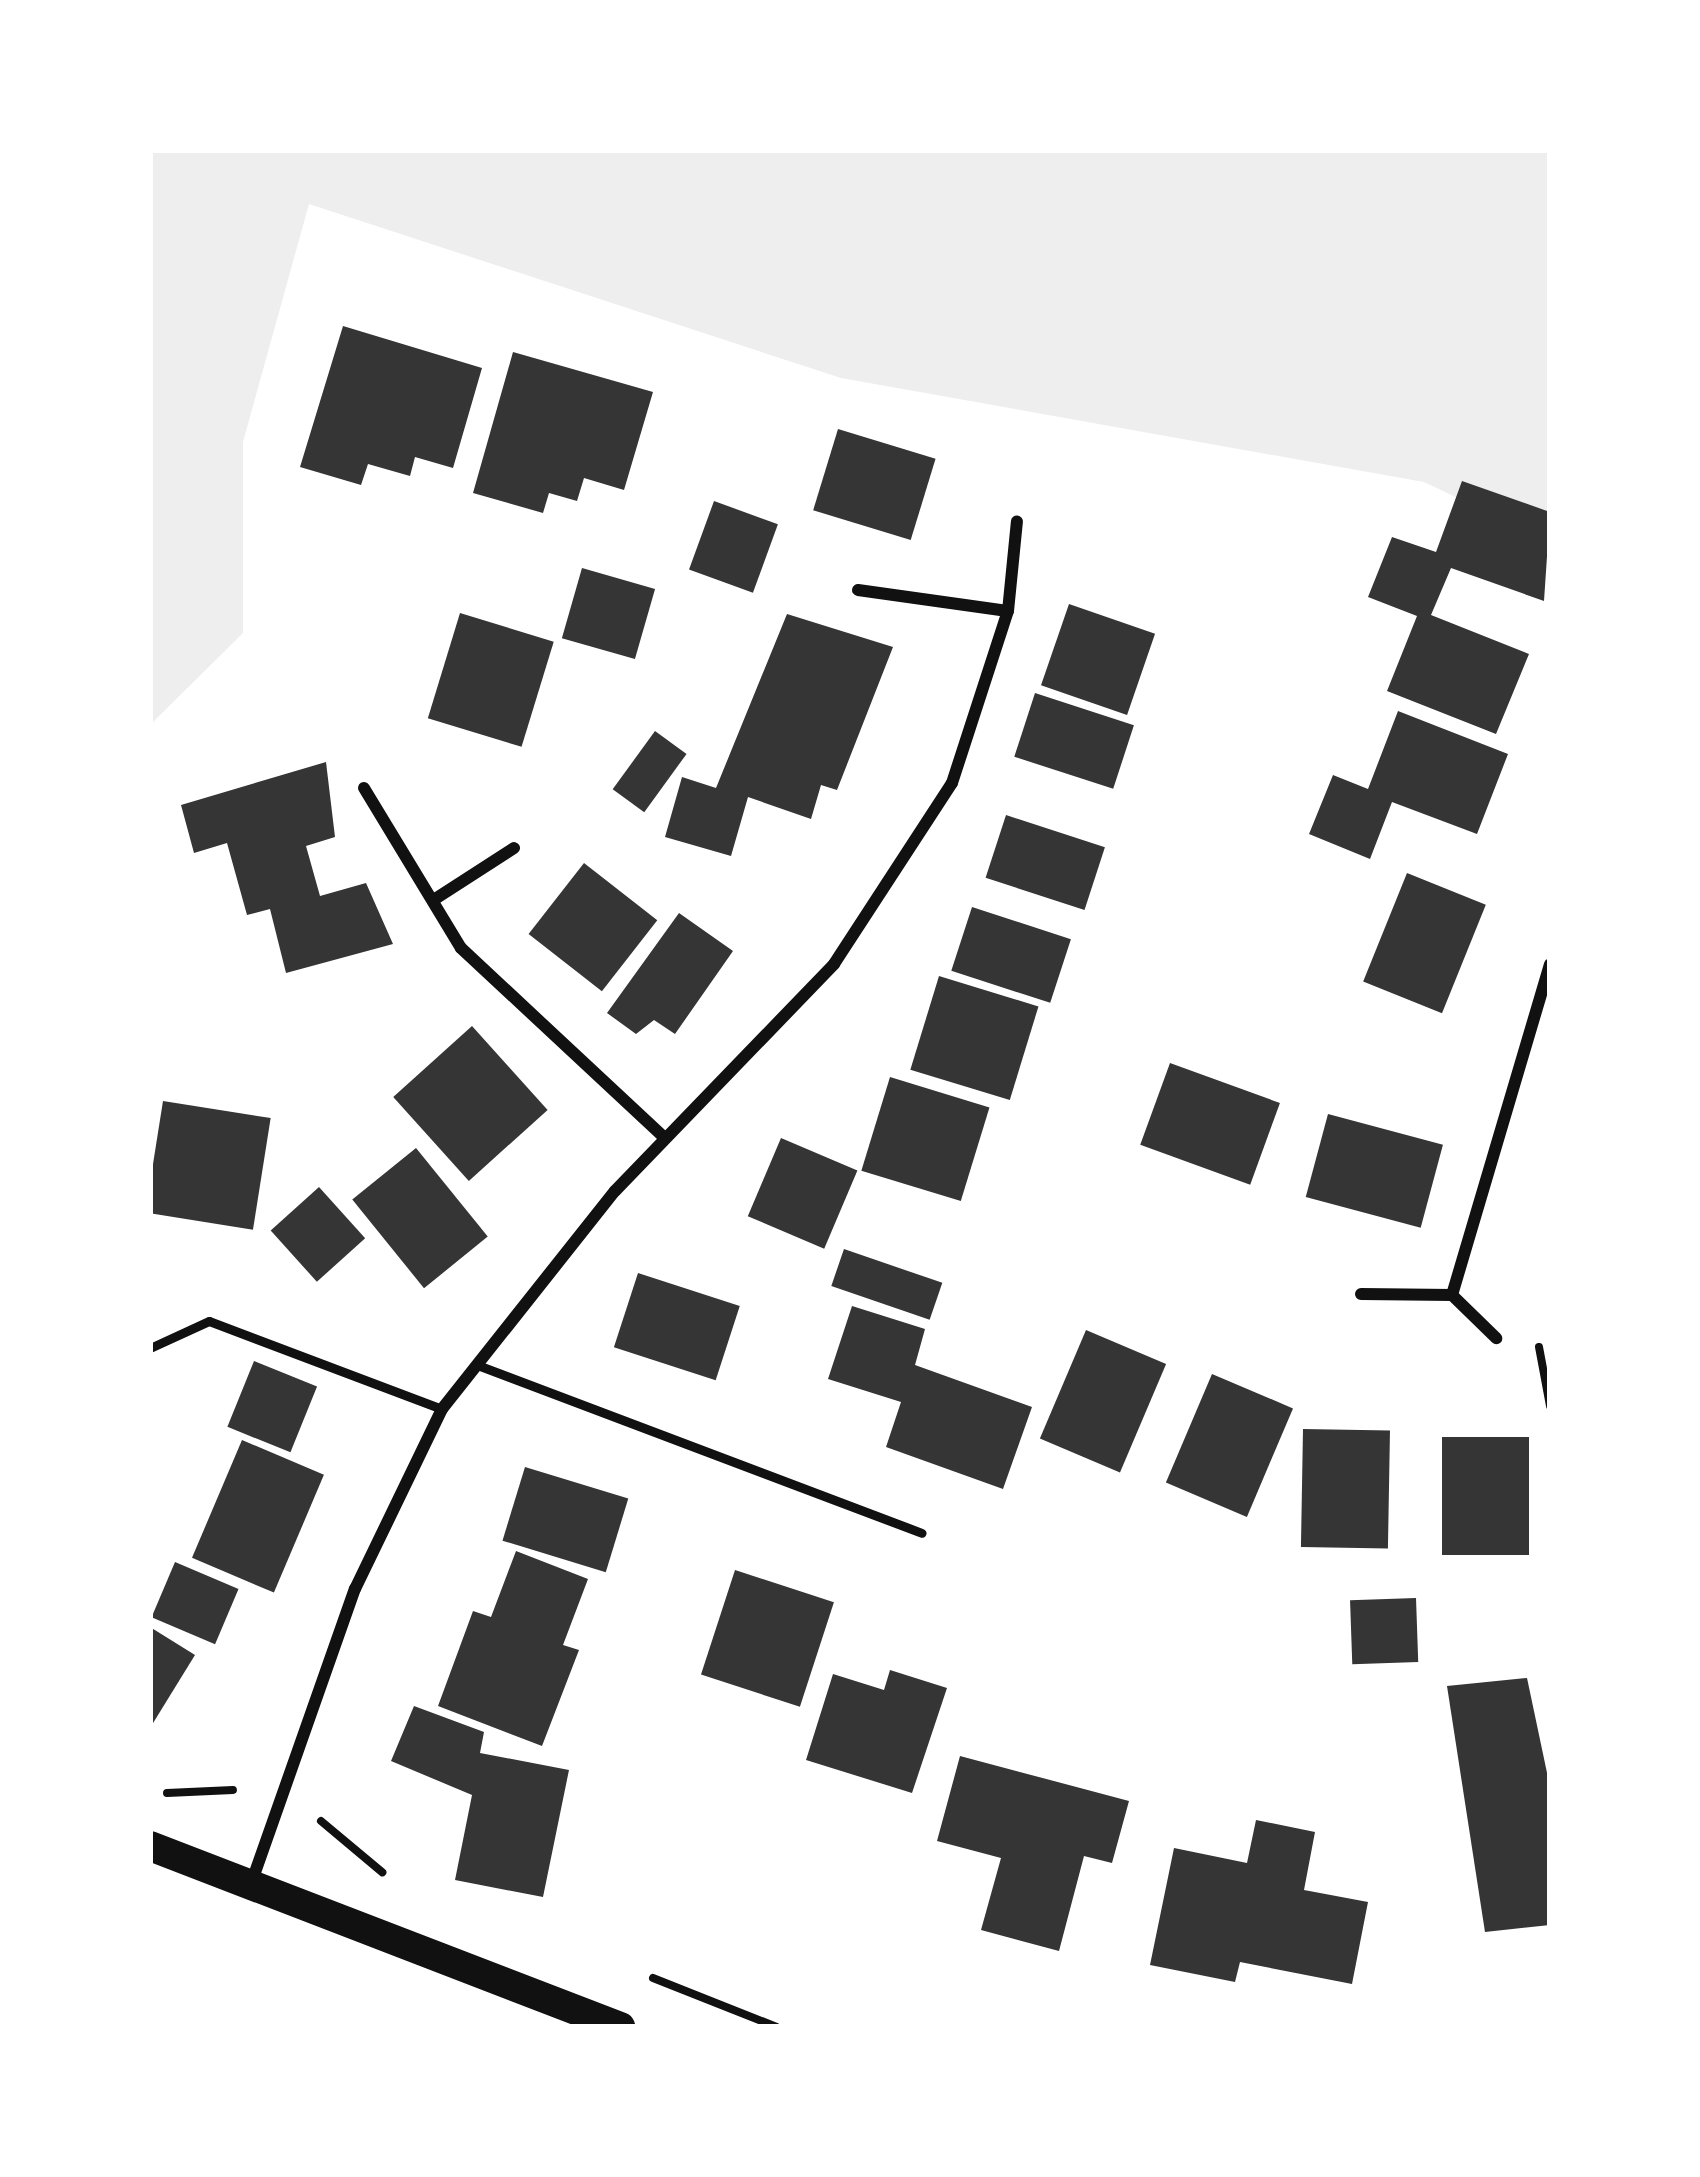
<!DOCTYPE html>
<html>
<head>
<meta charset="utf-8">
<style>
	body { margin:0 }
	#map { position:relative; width:1700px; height:2177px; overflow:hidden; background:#fff; font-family:Raleway,sans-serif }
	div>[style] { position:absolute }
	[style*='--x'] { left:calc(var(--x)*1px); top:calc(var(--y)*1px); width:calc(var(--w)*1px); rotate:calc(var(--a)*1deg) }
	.green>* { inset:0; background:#eee }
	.building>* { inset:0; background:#353535; transform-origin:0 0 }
	.path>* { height:8px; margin:-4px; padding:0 4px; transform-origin:4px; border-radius:4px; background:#111 }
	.service>* { height:9px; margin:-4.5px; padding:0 4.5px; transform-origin:4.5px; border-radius:4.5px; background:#111 }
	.minor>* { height:12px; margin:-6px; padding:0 6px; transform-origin:6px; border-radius:6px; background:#111 }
	.primary>* { height:30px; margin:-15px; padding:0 15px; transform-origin:15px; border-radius:15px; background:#111 }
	span { translate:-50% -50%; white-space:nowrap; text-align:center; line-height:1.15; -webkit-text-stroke:12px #fff; paint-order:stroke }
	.frame { position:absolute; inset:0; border:153px solid #fff; pointer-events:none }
</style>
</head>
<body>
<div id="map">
	<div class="green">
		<div style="clip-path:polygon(150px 150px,1550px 150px,1550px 542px,1424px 482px,841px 378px,309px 204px,243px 442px,243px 633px,150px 725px)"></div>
	</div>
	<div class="building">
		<div style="clip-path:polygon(343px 326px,482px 368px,453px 468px,415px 457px,410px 476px,368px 464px,361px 485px,300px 467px)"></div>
		<div style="clip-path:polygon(513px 352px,653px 392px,624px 490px,584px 478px,577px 501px,549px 493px,543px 513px,473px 493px)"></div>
		<div style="left:838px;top:429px;width:102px;height:85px;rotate:17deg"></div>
		<div style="clip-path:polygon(1462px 481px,1550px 512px,1544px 601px,1451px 568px,1431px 615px,1529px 654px,1496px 734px,1387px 691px,1417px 616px,1368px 597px,1392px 537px,1436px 552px)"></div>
		<div style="left:714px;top:501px;width:68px;height:73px;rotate:20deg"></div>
		<div style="left:582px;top:568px;width:76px;height:73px;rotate:16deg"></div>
		<div style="left:1069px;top:604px;width:91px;height:86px;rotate:19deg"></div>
		<div style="left:460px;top:613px;width:98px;height:110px;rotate:17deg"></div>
		<div style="clip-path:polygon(787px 614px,893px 647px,837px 790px,821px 785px,811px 819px,748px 797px,731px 856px,665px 837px,682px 777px,716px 788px)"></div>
		<div style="left:1035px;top:693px;width:104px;height:67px;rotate:18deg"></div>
		<div style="clip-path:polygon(1398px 711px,1508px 754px,1477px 834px,1392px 802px,1370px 859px,1309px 834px,1333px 775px,1368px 789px)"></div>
		<div style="left:655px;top:731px;width:39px;height:72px;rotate:36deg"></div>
		<div style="clip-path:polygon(326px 762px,335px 837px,306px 846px,320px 896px,366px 883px,393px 944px,286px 973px,270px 909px,247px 915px,227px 843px,194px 853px,181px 805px)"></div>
		<div style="left:1006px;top:815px;width:104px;height:66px;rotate:18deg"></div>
		<div style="left:584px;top:863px;width:93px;height:90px;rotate:38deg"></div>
		<div style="left:1407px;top:873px;width:85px;height:117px;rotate:22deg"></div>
		<div style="left:972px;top:907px;width:104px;height:67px;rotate:18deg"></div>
		<div style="clip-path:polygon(679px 913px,733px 951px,675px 1034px,654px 1020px,636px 1034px,607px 1013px)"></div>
		<div style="left:939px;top:976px;width:104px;height:98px;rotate:17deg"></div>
		<div style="left:472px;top:1026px;width:113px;height:106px;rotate:48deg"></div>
		<div style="left:1170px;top:1063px;width:117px;height:87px;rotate:20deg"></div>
		<div style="left:890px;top:1077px;width:104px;height:98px;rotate:17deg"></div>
		<div style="left:163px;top:1101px;width:109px;height:113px;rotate:9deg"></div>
		<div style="left:1328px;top:1114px;width:119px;height:86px;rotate:15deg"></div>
		<div style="left:781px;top:1138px;width:83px;height:85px;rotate:23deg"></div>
		<div style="left:416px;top:1148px;width:114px;height:82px;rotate:51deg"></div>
		<div style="left:319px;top:1187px;width:69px;height:65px;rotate:48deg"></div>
		<div style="left:844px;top:1249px;width:104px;height:39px;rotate:19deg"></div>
		<div style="left:638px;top:1273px;width:107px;height:78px;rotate:18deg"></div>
		<div style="clip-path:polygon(852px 1306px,925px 1329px,915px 1365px,1032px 1407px,1003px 1489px,886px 1447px,901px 1402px,828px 1379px)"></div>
		<div style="left:1086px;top:1330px;width:87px;height:118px;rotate:23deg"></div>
		<div style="left:254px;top:1361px;width:68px;height:71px;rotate:22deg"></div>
		<div style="left:1212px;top:1374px;width:88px;height:118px;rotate:23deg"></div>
		<div style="left:1303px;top:1429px;width:87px;height:118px;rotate:1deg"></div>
		<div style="left:1442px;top:1437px;width:87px;height:118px"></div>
		<div style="left:242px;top:1440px;width:89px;height:128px;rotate:23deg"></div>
		<div style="left:525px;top:1467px;width:108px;height:77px;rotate:17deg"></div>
		<div style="clip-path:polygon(516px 1551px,588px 1579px,563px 1645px,579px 1650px,542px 1746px,438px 1706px,473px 1611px,491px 1617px)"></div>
		<div style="left:175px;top:1562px;width:69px;height:60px;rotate:23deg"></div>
		<div style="left:735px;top:1570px;width:104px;height:110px;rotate:18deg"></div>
		<div style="left:1416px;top:1598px;width:64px;height:66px;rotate:88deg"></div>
		<div style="clip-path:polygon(150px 1627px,195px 1655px,150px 1728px)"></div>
		<div style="clip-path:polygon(890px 1670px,947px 1688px,912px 1793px,806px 1760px,833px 1674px,884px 1690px)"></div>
		<div style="clip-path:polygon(1527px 1678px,1550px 1787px,1550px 1925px,1485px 1932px,1447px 1686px)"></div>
		<div style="clip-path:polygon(414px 1706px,484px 1732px,480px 1753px,569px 1770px,543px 1897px,455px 1880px,472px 1795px,391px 1761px)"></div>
		<div style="clip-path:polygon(960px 1756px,1129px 1801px,1112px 1863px,1084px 1856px,1059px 1951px,981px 1930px,1001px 1858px,937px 1841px)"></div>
		<div style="clip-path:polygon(1256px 1820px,1315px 1832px,1304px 1890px,1368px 1902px,1352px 1984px,1240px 1962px,1235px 1982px,1150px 1965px,1174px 1848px,1247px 1863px)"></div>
	</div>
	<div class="path">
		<div style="--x:1539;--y:1347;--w:60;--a:79.4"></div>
		<div style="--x:167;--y:1793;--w:66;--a:-2.6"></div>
		<div style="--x:321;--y:1821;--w:80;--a:39.9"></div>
		<div style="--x:653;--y:1978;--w:133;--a:21.6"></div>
	</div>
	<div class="service">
		<div style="--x:150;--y:1348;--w:65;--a:-24.6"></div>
		<div style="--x:209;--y:1321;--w:249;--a:20.7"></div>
		<div style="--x:480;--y:1366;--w:472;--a:20.7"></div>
	</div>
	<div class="minor">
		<div style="--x:858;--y:590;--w:151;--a:8"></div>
		<div style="--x:364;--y:788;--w:187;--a:58.8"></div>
		<div style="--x:461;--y:948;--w:277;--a:43"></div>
		<div style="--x:435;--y:899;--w:94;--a:-32.8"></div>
		<div style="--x:1361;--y:1294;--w:91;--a:0.6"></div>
		<div style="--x:1452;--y:1295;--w:62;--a:44.3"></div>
		<div style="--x:1452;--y:1295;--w:345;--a:-73.5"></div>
		<div style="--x:252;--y:1881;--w:310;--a:-70.6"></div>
		<div style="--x:355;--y:1589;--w:200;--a:-64.2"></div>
		<div style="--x:442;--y:1409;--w:278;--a:-51.6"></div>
		<div style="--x:615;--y:1191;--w:315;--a:-46"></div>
		<div style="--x:834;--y:964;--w:216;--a:-56.9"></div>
		<div style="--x:952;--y:783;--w:181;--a:-72"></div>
		<div style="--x:1008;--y:611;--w:90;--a:-84.3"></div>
	</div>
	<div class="primary">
		<div style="--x:150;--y:1846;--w:504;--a:21.06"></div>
	</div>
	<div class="frame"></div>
</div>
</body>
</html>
